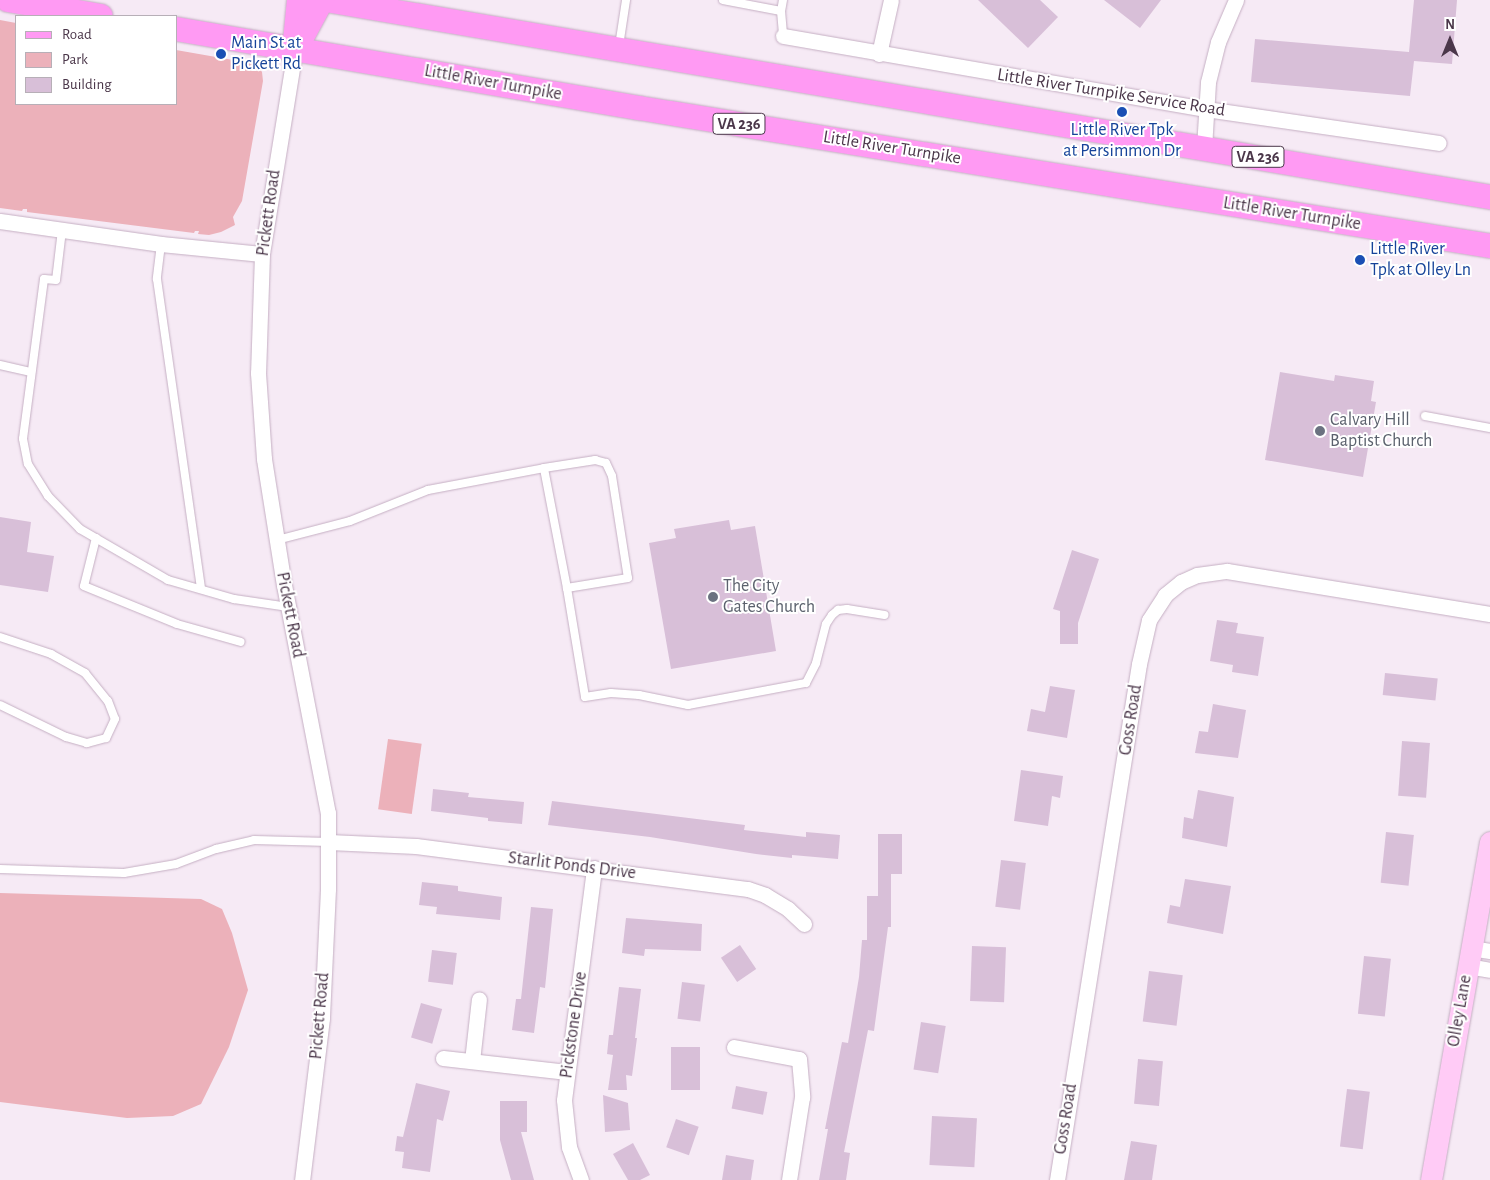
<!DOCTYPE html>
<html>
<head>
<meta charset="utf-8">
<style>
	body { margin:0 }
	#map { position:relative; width:1490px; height:1180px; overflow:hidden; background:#f6eaf5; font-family:"Alegreya Sans",sans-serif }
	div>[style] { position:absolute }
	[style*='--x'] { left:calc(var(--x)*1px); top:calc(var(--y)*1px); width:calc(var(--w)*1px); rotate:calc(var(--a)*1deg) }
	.green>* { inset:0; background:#ecb1ba; transform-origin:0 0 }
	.building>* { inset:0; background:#d8bfd8; transform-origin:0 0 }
	.roads { filter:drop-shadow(0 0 1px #c5afc3) drop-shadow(0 0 1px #c5afc3) }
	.lane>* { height:8px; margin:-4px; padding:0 4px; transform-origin:4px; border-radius:4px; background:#fff }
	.street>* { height:15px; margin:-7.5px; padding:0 7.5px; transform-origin:7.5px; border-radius:7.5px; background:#fff }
	.secondary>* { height:21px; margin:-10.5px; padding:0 10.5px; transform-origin:10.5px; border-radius:10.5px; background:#ffcbf6 }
	.primary>* { height:24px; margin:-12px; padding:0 12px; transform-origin:12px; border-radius:12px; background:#ff9af3 }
	.dots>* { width:14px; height:14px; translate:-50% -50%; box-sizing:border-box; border:2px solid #fff; border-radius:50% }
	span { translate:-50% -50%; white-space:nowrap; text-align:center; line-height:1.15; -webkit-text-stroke:4px #fff; paint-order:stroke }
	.shield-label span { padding:1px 4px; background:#fff; border:1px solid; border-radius:4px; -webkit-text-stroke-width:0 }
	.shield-label { font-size:16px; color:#4b374a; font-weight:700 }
	.transit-label { font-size:18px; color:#164399 }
	.left { translate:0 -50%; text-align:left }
	.street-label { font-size:18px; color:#4b374a }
	.worship-label { font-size:18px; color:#5b616d }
	.legend { position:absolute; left:15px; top:15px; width:162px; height:90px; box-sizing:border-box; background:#fff; border:1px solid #b7afb7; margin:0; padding:6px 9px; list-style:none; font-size:15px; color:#4b374a }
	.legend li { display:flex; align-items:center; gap:10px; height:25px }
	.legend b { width:25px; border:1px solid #b7afb7 }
	.north { position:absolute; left:1425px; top:15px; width:50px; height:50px; -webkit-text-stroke:4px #fff; paint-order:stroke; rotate:0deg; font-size:14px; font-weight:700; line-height:20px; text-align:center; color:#4b374a }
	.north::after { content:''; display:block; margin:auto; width:18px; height:22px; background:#4b374a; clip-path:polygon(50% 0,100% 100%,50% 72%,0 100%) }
</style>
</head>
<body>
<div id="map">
	<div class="green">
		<div style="clip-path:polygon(0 20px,16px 23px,16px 104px,176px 104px,176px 50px,256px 64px,262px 72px,263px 81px,242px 201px,233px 217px,235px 225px,221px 232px,209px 235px,198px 234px,199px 231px,195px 231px,194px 233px,27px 212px,27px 209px,23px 209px,22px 211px,0 208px)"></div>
		<div style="left:388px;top:739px;width:34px;height:71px;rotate:8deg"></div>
		<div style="clip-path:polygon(0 893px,201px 899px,222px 909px,232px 933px,248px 990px,229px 1047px,201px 1104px,173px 1116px,127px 1118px,0 1102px)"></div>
	</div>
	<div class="building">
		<div style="clip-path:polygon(978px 0,1040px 0,1058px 17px,1028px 48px)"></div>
		<div style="clip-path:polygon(1104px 0,1161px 0,1140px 28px)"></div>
		<div style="clip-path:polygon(1414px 0,1457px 0,1452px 64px,1414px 61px,1410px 96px,1251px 82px,1255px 39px,1409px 52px)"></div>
		<div style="clip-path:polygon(1280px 372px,1334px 381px,1335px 375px,1374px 381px,1371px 401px,1376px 402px,1363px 477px,1265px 460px)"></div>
		<div style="clip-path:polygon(0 517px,31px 522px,27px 552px,54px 556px,48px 592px,0 585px)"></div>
		<div style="clip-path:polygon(729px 520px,731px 530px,755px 526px,776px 651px,671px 669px,649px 543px,676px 538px,674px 529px)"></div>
		<div style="clip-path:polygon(1072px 550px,1099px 559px,1078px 623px,1078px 644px,1060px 644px,1060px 611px,1053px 609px)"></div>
		<div style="clip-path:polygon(1217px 620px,1238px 623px,1236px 633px,1264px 637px,1258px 676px,1232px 672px,1233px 665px,1210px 661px)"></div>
		<div style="left:1385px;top:673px;width:53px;height:22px;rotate:6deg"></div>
		<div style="clip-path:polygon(1050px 686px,1075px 690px,1067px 738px,1027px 731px,1031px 709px,1045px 712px)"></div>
		<div style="clip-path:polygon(1213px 704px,1246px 710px,1238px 758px,1195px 753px,1199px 731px,1208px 732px)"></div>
		<div style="left:1402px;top:741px;width:28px;height:55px;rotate:4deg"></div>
		<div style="clip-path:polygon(1021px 770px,1063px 776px,1060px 798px,1052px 796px,1048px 826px,1014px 821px)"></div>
		<div style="clip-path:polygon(433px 789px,469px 793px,468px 797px,524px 802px,522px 824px,488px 821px,488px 818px,431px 811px)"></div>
		<div style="clip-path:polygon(1198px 790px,1234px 797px,1227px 847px,1182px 838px,1184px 817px,1193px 819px)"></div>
		<div style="clip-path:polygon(552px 801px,745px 825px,744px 830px,806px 837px,806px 832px,840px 835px,838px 859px,792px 855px,792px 858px,756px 854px,650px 837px,548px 825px)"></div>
		<div style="left:1386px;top:832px;width:28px;height:51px;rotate:6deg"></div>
		<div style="clip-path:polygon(878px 834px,902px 834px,902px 874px,891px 874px,891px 927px,888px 927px,874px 1031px,868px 1030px,844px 1152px,850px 1153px,846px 1180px,819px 1180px,828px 1129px,825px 1129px,842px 1042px,848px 1043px,859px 977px,862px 940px,867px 940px,867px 896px,878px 896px)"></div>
		<div style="left:1001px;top:860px;width:25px;height:47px;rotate:7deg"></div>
		<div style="clip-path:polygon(1185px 879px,1231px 886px,1223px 934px,1167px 923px,1170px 905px,1180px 907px)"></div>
		<div style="clip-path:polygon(422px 882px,458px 886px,458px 891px,502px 897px,500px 920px,436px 914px,437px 907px,419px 905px)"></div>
		<div style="clip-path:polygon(531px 907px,553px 909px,545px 988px,540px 987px,534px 1033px,512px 1030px,516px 999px,521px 999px)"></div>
		<div style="clip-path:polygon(626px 918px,702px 924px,701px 951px,645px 949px,644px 956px,622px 953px)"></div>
		<div style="left:740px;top:945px;width:29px;height:23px;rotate:56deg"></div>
		<div style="left:972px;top:946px;width:34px;height:55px;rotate:2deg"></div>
		<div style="left:432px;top:950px;width:25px;height:32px;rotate:7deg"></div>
		<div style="left:1364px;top:956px;width:27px;height:58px;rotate:6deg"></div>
		<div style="left:1149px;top:971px;width:34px;height:51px;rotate:7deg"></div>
		<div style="left:682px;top:982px;width:23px;height:37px;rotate:7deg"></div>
		<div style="clip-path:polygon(619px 987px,641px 989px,635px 1038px,637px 1038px,632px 1076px,626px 1075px,627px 1090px,608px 1090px,613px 1055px,607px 1054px,609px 1035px,613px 1035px)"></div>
		<div style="left:421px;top:1003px;width:22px;height:36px;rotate:16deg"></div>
		<div style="left:921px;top:1022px;width:25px;height:48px;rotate:9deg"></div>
		<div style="left:671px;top:1047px;width:29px;height:43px"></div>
		<div style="left:1138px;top:1059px;width:25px;height:45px;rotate:5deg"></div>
		<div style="clip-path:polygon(416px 1083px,450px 1091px,443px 1121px,437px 1119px,430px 1172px,402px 1168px,404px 1152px,395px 1151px,397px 1136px,403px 1137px)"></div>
		<div style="left:736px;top:1086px;width:32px;height:23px;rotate:11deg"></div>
		<div style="left:1347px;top:1089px;width:23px;height:58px;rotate:7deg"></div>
		<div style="clip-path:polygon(603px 1095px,628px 1103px,630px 1130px,605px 1132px)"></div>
		<div style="clip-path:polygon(500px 1101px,527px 1101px,527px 1132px,521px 1132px,534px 1180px,511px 1180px,500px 1140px)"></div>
		<div style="left:932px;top:1116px;width:45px;height:49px;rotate:3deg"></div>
		<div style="left:676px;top:1119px;width:24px;height:30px;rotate:19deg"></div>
		<div style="clip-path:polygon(1131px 1141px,1157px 1145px,1152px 1180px,1124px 1180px)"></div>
		<div style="clip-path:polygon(633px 1143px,650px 1175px,640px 1180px,628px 1180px,613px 1154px)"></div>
		<div style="clip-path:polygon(726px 1155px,754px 1160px,751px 1180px,722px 1180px)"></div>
	</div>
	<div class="roads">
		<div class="lane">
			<div style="--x:723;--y:0;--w:59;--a:10.7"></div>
			<div style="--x:783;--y:0;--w:11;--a:100"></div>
			<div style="--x:781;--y:11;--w:25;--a:85"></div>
			<div style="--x:619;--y:46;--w:47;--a:-81.3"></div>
			<div style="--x:62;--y:230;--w:50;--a:96.8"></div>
			<div style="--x:56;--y:280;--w:12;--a:-175"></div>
			<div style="--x:44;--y:279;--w:161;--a:97.5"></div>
			<div style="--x:23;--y:439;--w:25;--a:79"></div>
			<div style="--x:28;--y:464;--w:38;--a:58"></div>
			<div style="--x:48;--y:496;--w:46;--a:45.9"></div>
			<div style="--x:80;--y:529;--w:102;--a:30.1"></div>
			<div style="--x:168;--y:580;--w:69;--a:16.1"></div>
			<div style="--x:234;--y:599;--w:55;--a:8.4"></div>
			<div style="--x:161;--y:244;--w:35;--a:97"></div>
			<div style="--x:157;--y:279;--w:313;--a:81.9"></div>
			<div style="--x:0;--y:365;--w:32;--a:13"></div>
			<div style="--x:1425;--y:416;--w:66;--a:10.5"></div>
			<div style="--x:96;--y:538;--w:49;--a:104"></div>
			<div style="--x:84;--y:586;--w:100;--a:22.2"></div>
			<div style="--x:177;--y:624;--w:66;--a:15.7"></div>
			<div style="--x:277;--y:540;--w:75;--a:-14.6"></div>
			<div style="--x:350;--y:521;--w:84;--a:-21.7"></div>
			<div style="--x:428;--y:490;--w:118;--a:-10.7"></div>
			<div style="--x:544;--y:468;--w:52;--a:-8.9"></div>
			<div style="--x:595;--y:460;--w:11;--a:15"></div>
			<div style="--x:606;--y:463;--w:14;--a:65"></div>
			<div style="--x:612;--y:476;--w:103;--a:81.1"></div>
			<div style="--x:628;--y:578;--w:62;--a:170.7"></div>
			<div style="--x:567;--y:588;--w:122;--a:-100.9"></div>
			<div style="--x:567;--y:588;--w:110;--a:80.6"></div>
			<div style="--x:585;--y:697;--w:26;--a:-9"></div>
			<div style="--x:611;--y:693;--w:28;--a:4"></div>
			<div style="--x:639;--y:695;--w:50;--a:11.5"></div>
			<div style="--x:688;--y:705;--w:120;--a:-10.6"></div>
			<div style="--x:806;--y:683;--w:22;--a:-63"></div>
			<div style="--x:816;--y:663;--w:40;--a:-75.6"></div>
			<div style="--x:826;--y:624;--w:11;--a:-56"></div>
			<div style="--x:832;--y:615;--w:8;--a:-40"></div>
			<div style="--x:838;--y:610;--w:9;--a:-6"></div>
			<div style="--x:847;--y:609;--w:38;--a:9"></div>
			<div style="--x:0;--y:637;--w:54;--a:18.4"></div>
			<div style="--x:51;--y:654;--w:39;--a:29"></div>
			<div style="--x:85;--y:673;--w:36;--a:51"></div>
			<div style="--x:108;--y:701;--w:19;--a:69"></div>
			<div style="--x:115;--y:719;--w:21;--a:115"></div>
			<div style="--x:106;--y:738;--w:20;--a:165"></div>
			<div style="--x:87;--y:743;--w:22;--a:-164"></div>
			<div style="--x:66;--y:737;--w:73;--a:-154.1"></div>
			<div style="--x:0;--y:869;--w:124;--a:1.8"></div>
			<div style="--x:124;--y:873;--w:53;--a:-9.8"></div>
			<div style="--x:176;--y:864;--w:43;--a:-20.6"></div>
			<div style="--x:216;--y:849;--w:39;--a:-13"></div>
			<div style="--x:254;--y:840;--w:75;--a:1.5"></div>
		</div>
		<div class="street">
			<div style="--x:783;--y:36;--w:429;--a:9.8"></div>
			<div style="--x:1206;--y:109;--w:235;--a:8.3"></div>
			<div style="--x:295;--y:50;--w:207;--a:99.2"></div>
			<div style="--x:262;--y:254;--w:119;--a:91.9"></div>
			<div style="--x:258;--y:373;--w:86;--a:86"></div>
			<div style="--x:264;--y:459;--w:128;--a:81"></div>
			<div style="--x:284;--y:585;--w:232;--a:79.1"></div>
			<div style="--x:328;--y:813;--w:76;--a:90"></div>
			<div style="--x:328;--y:889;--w:129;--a:92.7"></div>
			<div style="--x:322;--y:1018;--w:163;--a:97"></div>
			<div style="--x:879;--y:54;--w:55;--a:-77.5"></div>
			<div style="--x:1204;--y:148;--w:66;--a:-86.5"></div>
			<div style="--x:1208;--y:82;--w:41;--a:-76"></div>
			<div style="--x:1218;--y:42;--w:46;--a:-66.8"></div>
			<div style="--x:0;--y:221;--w:163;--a:8.1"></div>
			<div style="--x:161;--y:244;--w:101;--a:5.7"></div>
			<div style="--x:329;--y:842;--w:87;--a:2.6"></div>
			<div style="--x:416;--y:846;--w:335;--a:7.4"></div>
			<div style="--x:748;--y:889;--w:18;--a:19"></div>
			<div style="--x:765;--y:895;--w:27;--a:31"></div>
			<div style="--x:788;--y:909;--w:22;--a:43"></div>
			<div style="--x:1471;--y:948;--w:19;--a:9"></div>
			<div style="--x:1468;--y:966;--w:22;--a:10"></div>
			<div style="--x:734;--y:1047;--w:66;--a:10.5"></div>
			<div style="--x:799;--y:1059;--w:38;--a:85"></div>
			<div style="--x:802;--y:1097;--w:84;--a:98.9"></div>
			<div style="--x:443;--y:1058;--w:125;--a:6.4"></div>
			<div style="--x:472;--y:1061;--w:62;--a:-83.6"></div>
			<div style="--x:581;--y:1180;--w:35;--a:-110"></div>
			<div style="--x:569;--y:1147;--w:47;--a:-96.1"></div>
			<div style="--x:564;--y:1100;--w:234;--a:-82.6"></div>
			<div style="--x:1057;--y:1180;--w:522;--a:-80.97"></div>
			<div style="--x:1139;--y:664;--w:45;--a:-77.2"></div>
			<div style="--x:1149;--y:620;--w:30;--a:-57"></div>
			<div style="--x:1165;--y:595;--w:21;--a:-39"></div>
			<div style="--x:1181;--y:582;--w:17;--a:-24"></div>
			<div style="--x:1197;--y:575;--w:30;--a:-8"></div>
			<div style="--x:1227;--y:571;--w:266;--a:9.3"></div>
		</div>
		<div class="secondary">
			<div style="--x:1431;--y:1180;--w:343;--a:-80.1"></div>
		</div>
		<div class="primary">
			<div style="--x:8;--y:0;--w:94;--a:9.8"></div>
			<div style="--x:326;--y:0;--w:1181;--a:9.61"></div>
			<div style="--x:176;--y:29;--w:470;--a:9.7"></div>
			<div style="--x:639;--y:108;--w:862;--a:9.21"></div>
			<div style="--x:295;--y:41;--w:41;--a:-84.4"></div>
			<div style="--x:295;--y:50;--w:57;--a:-61.6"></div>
		</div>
	</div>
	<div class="dots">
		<div style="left:221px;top:54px;background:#1a4fb4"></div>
		<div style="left:1122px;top:112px;background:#1a4fb4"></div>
		<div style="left:1360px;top:260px;background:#1a4fb4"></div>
		<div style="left:1320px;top:431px;background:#6b7280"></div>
		<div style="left:713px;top:597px;background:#6b7280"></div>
	</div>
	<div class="shield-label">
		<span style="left:739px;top:124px">VA 236</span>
		<span style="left:1258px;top:157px">VA 236</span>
	</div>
	<div class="transit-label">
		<span class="left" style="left:231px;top:54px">Main St at<br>Pickett Rd</span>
		<span style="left:1122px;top:141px">Little River Tpk<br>at Persimmon Dr</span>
		<span class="left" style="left:1370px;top:260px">Little River<br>Tpk at Olley Ln</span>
	</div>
	<div class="street-label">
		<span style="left:493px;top:83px;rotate:10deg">Little River Turnpike</span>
		<span style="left:1111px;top:93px;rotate:9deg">Little River Turnpike Service Road</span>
		<span style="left:892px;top:148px;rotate:9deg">Little River Turnpike</span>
		<span style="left:269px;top:213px;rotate:-82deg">Pickett Road</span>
		<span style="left:1292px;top:214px;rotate:9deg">Little River Turnpike</span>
		<span style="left:290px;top:615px;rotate:79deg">Pickett Road</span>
		<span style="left:1131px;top:720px;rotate:-81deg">Goss Road</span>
		<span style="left:572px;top:866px;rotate:7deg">Starlit Ponds Drive</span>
		<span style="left:1460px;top:1011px;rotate:-80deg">Olley Lane</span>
		<span style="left:320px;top:1016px;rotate:-85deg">Pickett Road</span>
		<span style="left:574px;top:1025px;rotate:-82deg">Pickstone Drive</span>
		<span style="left:1066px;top:1119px;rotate:-81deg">Goss Road</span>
	</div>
	<div class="worship-label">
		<span class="left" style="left:1330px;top:431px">Calvary Hill<br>Baptist Church</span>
		<span class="left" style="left:723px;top:597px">The City<br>Gates Church</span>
	</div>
	<ul class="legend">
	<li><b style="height:6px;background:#ff9af3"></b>Road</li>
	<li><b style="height:14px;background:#ecb1ba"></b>Park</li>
	<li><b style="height:14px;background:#d8bfd8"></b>Building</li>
	</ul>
	<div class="north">N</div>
</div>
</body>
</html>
